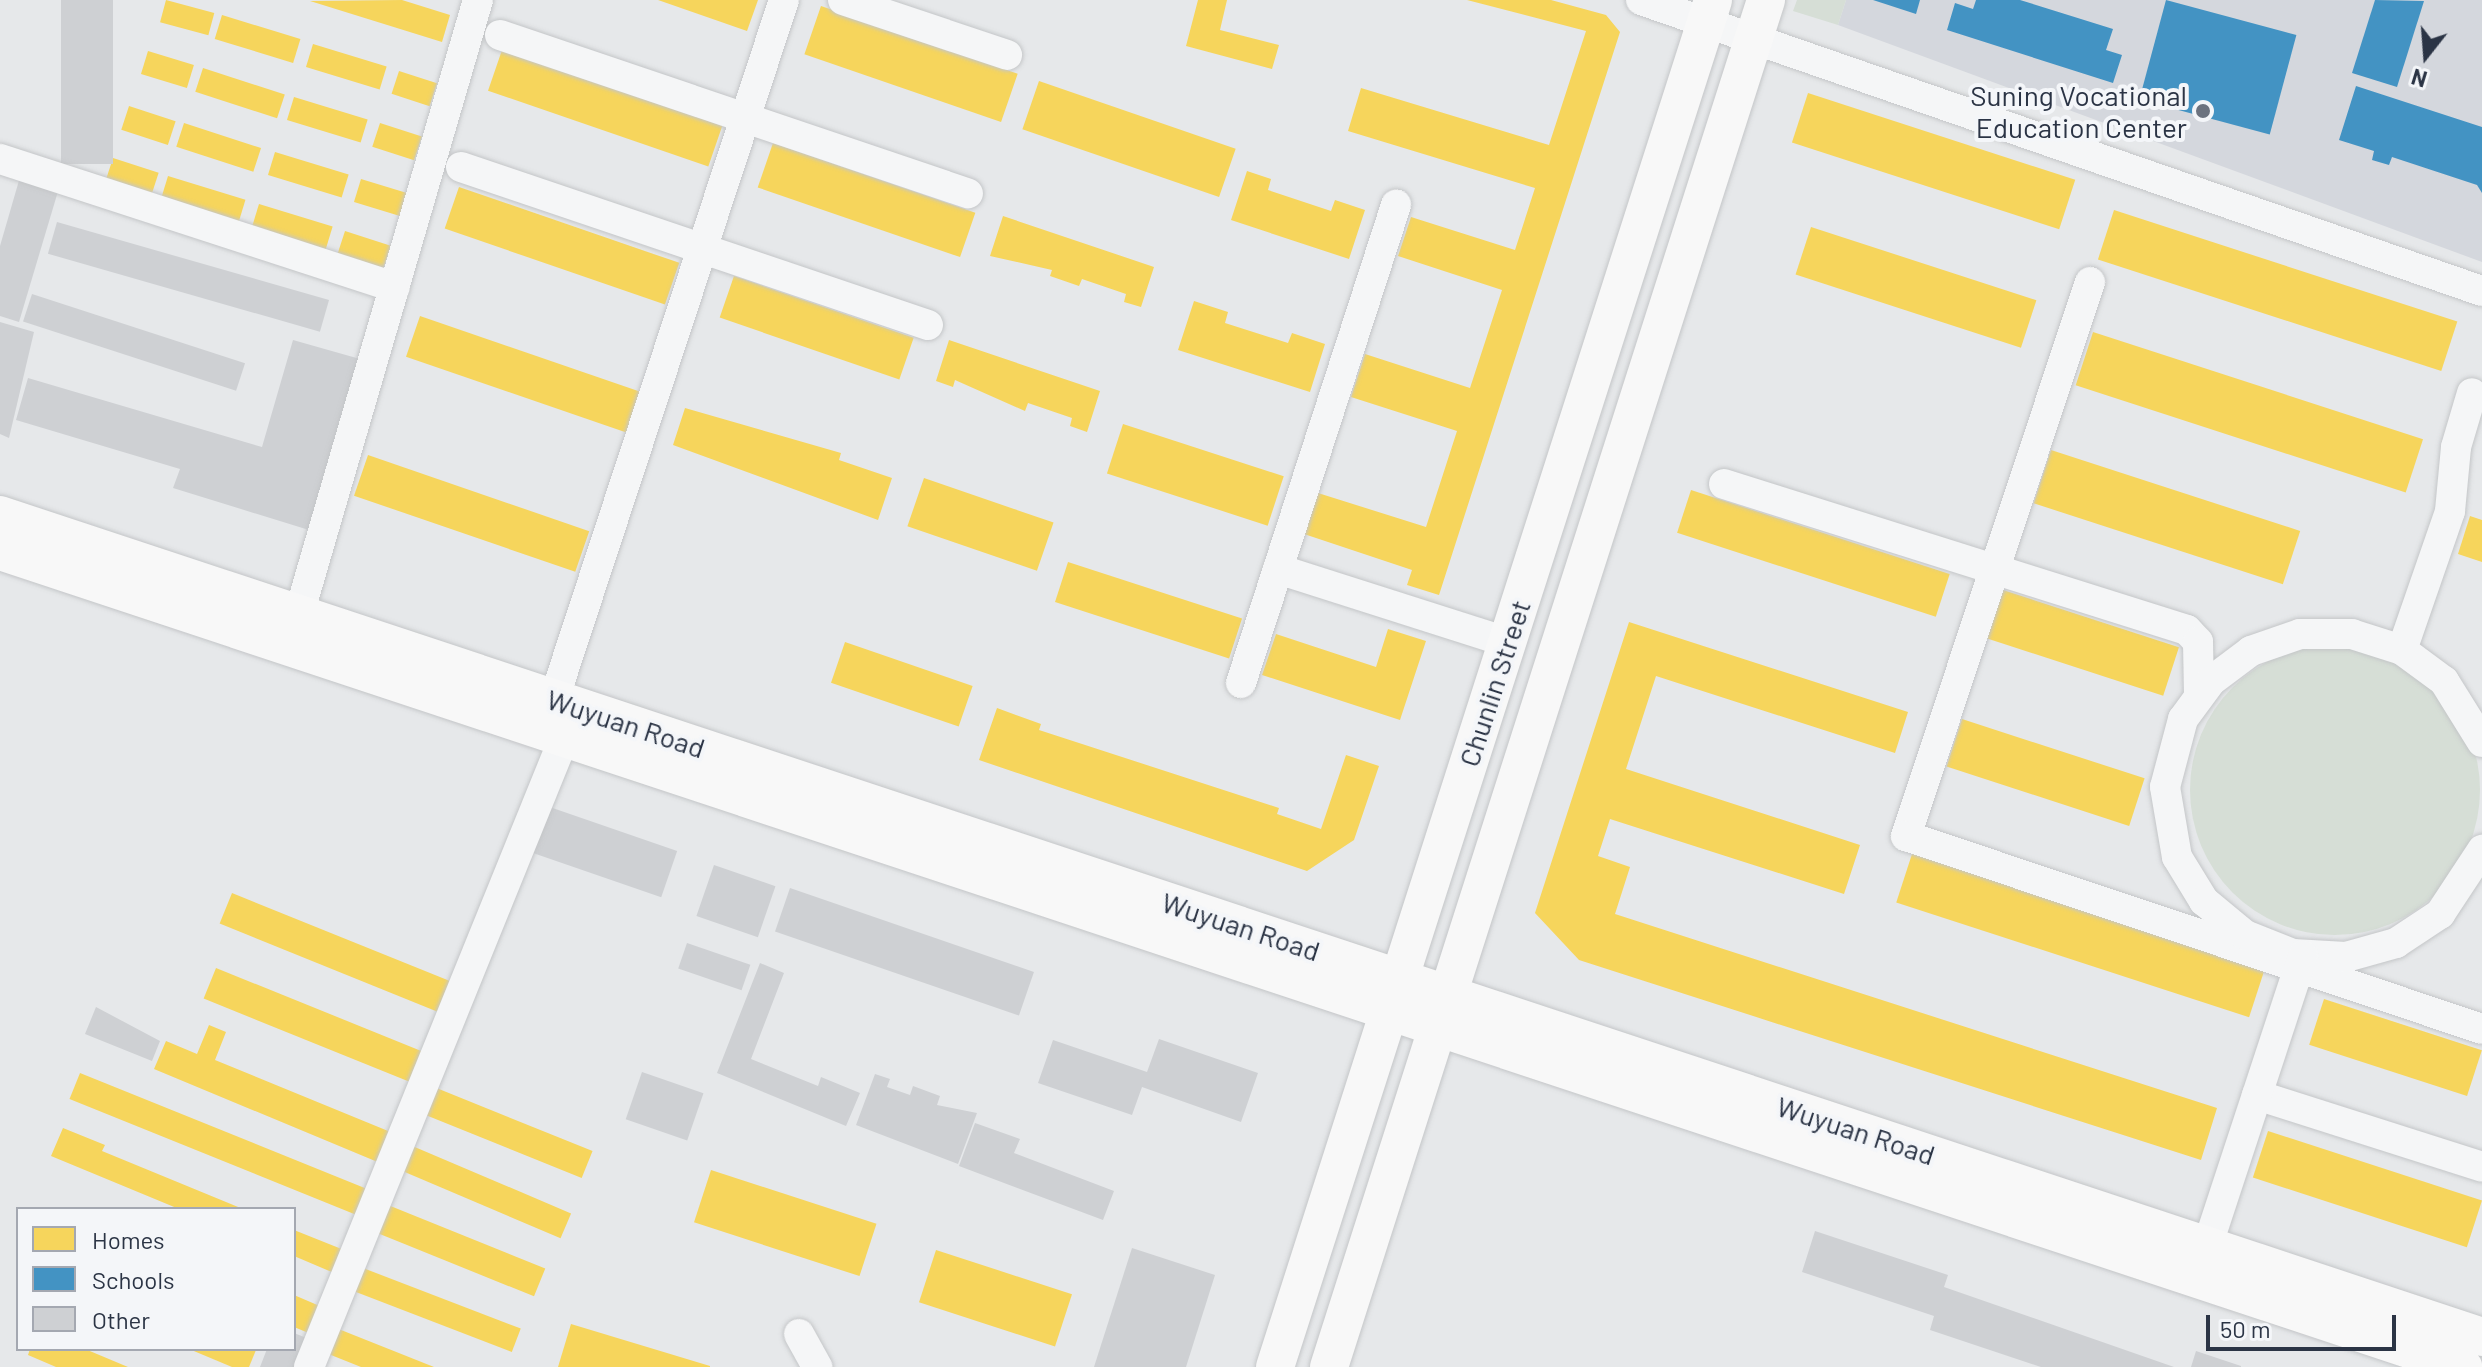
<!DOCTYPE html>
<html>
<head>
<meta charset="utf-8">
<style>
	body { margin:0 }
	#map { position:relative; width:2482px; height:1367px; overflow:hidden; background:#e6e8ea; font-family:Barlow,sans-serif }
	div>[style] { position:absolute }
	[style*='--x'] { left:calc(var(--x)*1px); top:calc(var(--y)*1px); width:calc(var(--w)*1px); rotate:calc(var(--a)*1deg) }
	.built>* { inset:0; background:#d4d7dd }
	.green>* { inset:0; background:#d6ded6 }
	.round { border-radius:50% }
	.homes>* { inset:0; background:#f6d55c; transform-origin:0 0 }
	.schools>* { inset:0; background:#4393c3; transform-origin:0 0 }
	.building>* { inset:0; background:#ced0d3; transform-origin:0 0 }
	.roads { filter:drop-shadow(0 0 2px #c4c6c8) drop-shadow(0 0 2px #c4c6c8) }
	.minor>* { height:30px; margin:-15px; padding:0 15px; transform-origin:15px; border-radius:15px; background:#f5f6f7 }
	.major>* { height:38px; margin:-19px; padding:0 19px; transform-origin:19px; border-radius:19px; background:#f8f8f8 }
	.dots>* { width:22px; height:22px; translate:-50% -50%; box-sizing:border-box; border:4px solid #f4f6f9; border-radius:50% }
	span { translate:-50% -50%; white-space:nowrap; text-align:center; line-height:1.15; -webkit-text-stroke:8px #f4f6f9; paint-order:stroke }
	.poi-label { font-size:28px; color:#2b3445 }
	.right { translate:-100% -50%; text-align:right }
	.street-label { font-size:28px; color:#2b3445 }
	.legend { position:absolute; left:16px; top:1207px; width:280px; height:144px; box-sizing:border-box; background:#f4f6f9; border:2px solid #a4a8b1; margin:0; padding:10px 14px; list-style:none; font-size:24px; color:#2b3445 }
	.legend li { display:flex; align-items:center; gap:16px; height:40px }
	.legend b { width:40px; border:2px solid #a4a8b1 }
	.north { position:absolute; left:2386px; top:16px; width:80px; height:80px; -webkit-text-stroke:6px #f4f6f9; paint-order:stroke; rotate:197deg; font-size:22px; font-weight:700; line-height:32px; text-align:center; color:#2b3445 }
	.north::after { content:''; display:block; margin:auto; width:28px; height:36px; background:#2b3445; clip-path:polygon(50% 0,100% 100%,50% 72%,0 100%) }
	.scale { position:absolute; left:2206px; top:1315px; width:190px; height:36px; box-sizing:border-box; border:4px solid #2b3445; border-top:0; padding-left:10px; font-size:24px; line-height:28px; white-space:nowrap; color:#2b3445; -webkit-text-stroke:6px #f4f6f9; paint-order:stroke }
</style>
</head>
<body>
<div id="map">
	<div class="built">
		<div style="clip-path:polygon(1846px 0,2482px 0,2482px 262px,1838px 25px)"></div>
	</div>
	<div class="green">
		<div style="clip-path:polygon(1797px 0,1846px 0,1838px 25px,1793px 11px)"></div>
		<div class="round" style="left:2190px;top:645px;width:290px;height:290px"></div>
	</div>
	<div class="homes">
		<div style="left:166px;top:0;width:50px;height:23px;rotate:15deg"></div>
		<div style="clip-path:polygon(402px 0,450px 15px,442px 42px,310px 1px)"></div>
		<div style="clip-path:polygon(658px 0,758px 0,747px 31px)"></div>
		<div style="clip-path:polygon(1198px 0,1227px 0,1220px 30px,1279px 45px,1272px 69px,1186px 46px)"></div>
		<div style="clip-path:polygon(1467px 0,1551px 0,1606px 15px,1620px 32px,1439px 595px,1407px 585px,1412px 570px,1304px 534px,1318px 493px,1426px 527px,1457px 431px,1351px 397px,1365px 354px,1470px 388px,1502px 290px,1398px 256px,1411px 217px,1515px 250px,1535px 188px,1348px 131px,1361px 88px,1549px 145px,1586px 31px)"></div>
		<div style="left:821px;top:6px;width:208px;height:51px;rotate:19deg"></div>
		<div style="left:222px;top:15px;width:82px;height:25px;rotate:17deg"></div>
		<div style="left:313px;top:44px;width:77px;height:24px;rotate:17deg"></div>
		<div style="left:502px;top:50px;width:233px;height:43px;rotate:19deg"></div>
		<div style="left:148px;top:51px;width:48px;height:24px;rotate:17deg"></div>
		<div style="left:203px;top:68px;width:86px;height:25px;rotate:18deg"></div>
		<div style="left:399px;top:71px;width:40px;height:24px;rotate:18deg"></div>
		<div style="left:1039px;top:81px;width:208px;height:51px;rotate:19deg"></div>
		<div style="left:1808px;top:93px;width:281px;height:52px;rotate:18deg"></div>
		<div style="left:294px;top:97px;width:77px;height:24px;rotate:17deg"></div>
		<div style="left:129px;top:106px;width:49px;height:25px;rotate:18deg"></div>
		<div style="left:184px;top:123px;width:81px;height:25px;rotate:18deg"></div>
		<div style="left:380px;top:123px;width:44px;height:25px;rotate:18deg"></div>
		<div style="left:773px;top:143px;width:214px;height:47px;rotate:19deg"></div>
		<div style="left:275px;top:152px;width:77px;height:24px;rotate:17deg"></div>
		<div style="left:113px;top:158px;width:48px;height:25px;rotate:18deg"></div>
		<div style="clip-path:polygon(1247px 171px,1271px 179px,1268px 190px,1331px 211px,1335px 200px,1365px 210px,1349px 259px,1231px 220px)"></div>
		<div style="left:168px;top:176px;width:81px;height:24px;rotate:17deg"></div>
		<div style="left:361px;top:179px;width:48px;height:24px;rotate:17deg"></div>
		<div style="left:459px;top:187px;width:233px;height:44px;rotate:19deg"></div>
		<div style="left:259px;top:204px;width:77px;height:25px;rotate:17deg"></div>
		<div style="left:2114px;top:210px;width:361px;height:52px;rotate:18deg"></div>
		<div style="clip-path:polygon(1003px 216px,1154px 267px,1141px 307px,1124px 302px,1126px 294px,1082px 279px,1079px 286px,1050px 276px,1052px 270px,990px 256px)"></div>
		<div style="left:1811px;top:227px;width:237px;height:50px;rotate:18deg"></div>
		<div style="left:345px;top:231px;width:48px;height:25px;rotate:18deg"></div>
		<div style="left:734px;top:276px;width:190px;height:44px;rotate:19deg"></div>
		<div style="clip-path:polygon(1194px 301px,1228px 312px,1225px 323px,1288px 343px,1292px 333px,1325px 344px,1310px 392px,1178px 350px)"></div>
		<div style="left:420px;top:316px;width:233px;height:43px;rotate:19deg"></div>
		<div style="left:2093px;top:332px;width:347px;height:56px;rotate:18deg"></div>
		<div style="clip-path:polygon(949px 340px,1100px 391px,1087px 432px,1070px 426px,1072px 418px,1028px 403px,1025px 411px,955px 380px,953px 387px,936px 381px)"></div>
		<div style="clip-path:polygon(685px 408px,841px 453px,839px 460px,892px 478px,878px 520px,673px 445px)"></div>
		<div style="left:1123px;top:424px;width:169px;height:52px;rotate:18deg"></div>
		<div style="left:2051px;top:450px;width:262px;height:56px;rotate:18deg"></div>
		<div style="left:368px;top:455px;width:234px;height:43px;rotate:19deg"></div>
		<div style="left:924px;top:478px;width:137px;height:51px;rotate:19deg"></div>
		<div style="left:1691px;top:490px;width:272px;height:45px;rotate:18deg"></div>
		<div style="clip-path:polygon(2470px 516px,2482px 520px,2482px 562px,2458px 554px)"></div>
		<div style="left:1068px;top:562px;width:183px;height:42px;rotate:18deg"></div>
		<div style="left:2003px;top:590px;width:185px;height:51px;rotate:18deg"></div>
		<div style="clip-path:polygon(1629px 622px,1908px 712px,1895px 753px,1656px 676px,1626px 769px,1860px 845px,1844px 894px,1610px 819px,1598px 856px,1630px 867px,1615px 914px,2217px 1108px,2201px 1160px,1579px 960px,1535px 913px)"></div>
		<div style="clip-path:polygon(1388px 629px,1426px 641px,1400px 720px,1262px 675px,1276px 634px,1376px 667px)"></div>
		<div style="left:845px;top:642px;width:135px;height:43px;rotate:19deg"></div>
		<div style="clip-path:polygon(997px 708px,1041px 724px,1039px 730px,1279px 808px,1277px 814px,1321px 829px,1346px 755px,1379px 766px,1354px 840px,1307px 871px,979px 760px)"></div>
		<div style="left:1962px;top:719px;width:192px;height:50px;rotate:18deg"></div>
		<div style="left:1912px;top:854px;width:371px;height:51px;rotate:18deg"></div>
		<div style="left:232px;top:893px;width:239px;height:33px;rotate:22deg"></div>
		<div style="left:216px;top:968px;width:222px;height:33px;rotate:22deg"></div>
		<div style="left:2324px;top:999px;width:166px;height:48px;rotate:18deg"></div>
		<div style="clip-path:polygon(209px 1025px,226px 1032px,215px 1060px,393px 1133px,380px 1163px,154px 1069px,166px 1041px,197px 1054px)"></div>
		<div style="left:80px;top:1073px;width:315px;height:28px;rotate:22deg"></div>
		<div style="left:434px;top:1087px;width:171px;height:29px;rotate:22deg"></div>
		<div style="clip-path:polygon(63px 1128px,105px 1145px,102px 1151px,243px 1209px,179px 1209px,51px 1156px)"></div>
		<div style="left:2268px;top:1131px;width:225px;height:49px;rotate:18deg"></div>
		<div style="left:410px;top:1145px;width:175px;height:27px;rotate:23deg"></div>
		<div style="left:711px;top:1170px;width:174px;height:55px;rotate:18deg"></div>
		<div style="left:383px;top:1203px;width:175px;height:30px;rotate:22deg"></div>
		<div style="clip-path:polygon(294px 1230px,344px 1250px,334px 1273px,294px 1256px)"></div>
		<div style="left:936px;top:1250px;width:143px;height:55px;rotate:18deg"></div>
		<div style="left:363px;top:1268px;width:169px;height:25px;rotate:21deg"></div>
		<div style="clip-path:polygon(294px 1295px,322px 1307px,311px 1334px,294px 1327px)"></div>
		<div style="clip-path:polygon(571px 1324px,710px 1366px,710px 1367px,558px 1367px)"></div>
		<div style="clip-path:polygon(336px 1328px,434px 1367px,361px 1367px,326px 1353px)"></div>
		<div style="clip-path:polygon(30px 1349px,85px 1349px,128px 1367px,56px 1367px,28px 1355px)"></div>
		<div style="clip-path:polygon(189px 1349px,253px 1349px,256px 1350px,249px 1367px,232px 1367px)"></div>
	</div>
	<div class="schools">
		<div style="clip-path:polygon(1873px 0,1920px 0,1916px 14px)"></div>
		<div style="clip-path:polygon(1976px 0,2020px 0,2113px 29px,2106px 50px,2122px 55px,2113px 83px,1947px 30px,1955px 3px,1973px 9px)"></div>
		<div style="left:2166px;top:0;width:135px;height:103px;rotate:15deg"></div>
		<div style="clip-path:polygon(2375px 0,2424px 1px,2397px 87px,2352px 73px)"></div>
		<div style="clip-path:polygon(2356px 86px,2482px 127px,2482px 193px,2477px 185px,2392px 157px,2389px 165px,2372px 160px,2374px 151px,2339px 140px)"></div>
	</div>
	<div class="building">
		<div style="left:61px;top:0;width:52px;height:164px"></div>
		<div style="clip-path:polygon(20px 177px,59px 188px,19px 322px,0 316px,0 246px)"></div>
		<div style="left:57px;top:222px;width:283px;height:33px;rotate:16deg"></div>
		<div style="left:32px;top:294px;width:224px;height:29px;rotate:18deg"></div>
		<div style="clip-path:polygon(0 322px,34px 332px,9px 438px,0 434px)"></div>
		<div style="clip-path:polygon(293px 340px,360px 359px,309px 530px,173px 488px,180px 469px,16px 420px,28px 378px,262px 447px)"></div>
		<div style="left:541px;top:804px;width:144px;height:49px;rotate:19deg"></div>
		<div style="left:714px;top:865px;width:65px;height:54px;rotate:19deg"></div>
		<div style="left:790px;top:888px;width:258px;height:46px;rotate:19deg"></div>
		<div style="left:687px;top:943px;width:67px;height:27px;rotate:19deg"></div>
		<div style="clip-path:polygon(760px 963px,784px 973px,751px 1059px,818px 1086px,821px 1077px,860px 1093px,846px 1126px,717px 1073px)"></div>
		<div style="clip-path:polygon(96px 1007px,160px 1041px,152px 1061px,85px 1034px)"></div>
		<div style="clip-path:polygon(1159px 1039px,1258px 1073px,1241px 1122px,1142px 1087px,1132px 1115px,1038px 1083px,1053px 1040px,1147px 1072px)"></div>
		<div style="left:642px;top:1072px;width:65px;height:50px;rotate:19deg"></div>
		<div style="clip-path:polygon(875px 1074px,890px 1079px,887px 1087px,910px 1095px,913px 1086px,940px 1096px,937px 1105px,977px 1113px,958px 1164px,856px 1125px)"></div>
		<div style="clip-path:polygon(975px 1123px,1020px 1139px,1014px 1153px,1114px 1191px,1103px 1220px,959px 1166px)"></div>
		<div style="clip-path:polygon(1815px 1231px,1948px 1275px,1944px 1287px,2174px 1367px,2041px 1367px,1930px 1330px,1934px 1316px,1802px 1272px)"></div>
		<div style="clip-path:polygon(1132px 1248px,1215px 1275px,1186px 1367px,1094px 1367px)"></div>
		<div style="clip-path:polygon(294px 1333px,309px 1339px,297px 1367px,260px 1367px,267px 1349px,294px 1349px)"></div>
		<div style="clip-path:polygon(2196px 1351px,2241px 1366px,2241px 1367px,2191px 1367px)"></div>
	</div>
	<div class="roads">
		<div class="minor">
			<div style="--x:843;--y:0;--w:173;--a:18.5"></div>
			<div style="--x:1641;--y:0;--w:890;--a:19.09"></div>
			<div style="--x:500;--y:35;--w:494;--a:18.7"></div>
			<div style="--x:0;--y:159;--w:415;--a:18"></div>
			<div style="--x:461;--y:167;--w:493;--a:18.7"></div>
			<div style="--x:2090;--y:282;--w:584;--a:108.37"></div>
			<div style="--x:1906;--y:836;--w:607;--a:18.52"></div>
			<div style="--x:1724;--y:484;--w:485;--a:17.5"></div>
			<div style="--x:2187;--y:630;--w:16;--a:47"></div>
			<div style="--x:2198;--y:642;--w:53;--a:88.9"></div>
			<div style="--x:1278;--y:569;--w:240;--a:17.7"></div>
			<div style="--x:299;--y:614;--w:640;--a:-73.75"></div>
			<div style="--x:2402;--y:650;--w:147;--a:-70.9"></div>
			<div style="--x:2450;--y:511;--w:64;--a:-84.6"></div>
			<div style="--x:2456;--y:447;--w:56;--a:-73.5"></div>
			<div style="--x:1241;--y:683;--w:503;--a:-72.03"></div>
			<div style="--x:554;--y:699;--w:736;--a:-71.79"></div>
			<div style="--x:2482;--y:742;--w:72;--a:-121.9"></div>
			<div style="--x:2444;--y:681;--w:52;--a:-143.6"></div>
			<div style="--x:2402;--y:650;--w:52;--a:-162.3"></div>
			<div style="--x:2352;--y:634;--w:52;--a:180"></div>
			<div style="--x:2300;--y:634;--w:52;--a:160.9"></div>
			<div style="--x:2251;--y:651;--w:50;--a:143.1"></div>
			<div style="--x:2211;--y:681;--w:47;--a:126.4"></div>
			<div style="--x:2183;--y:719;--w:70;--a:104.8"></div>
			<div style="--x:2165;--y:787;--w:71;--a:80.3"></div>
			<div style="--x:2177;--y:857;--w:52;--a:58.5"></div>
			<div style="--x:2204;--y:901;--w:53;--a:39.7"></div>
			<div style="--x:2245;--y:935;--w:52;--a:21.6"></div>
			<div style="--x:2293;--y:954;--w:53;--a:3.2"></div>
			<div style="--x:2346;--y:957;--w:52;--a:-15.6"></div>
			<div style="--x:2396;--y:943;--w:53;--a:-33.4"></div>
			<div style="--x:2440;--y:914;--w:77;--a:-56.7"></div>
			<div style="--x:2257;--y:1095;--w:236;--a:17.7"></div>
			<div style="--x:2207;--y:1247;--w:307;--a:-71.8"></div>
			<div style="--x:799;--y:1334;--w:38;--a:61"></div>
			<div style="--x:309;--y:1367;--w:679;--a:-67.93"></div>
		</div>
		<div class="major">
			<div style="--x:0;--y:515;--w:2615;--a:18.32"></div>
			<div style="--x:0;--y:551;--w:2595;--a:18.33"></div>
			<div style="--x:1275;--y:1367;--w:1435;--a:-72.23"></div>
			<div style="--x:1329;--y:1367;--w:1435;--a:-72.27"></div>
		</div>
	</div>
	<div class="dots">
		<div style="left:2203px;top:111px;background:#6c737f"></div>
	</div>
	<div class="poi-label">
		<span class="right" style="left:2187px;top:111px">Suning Vocational<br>Education Center</span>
	</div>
	<div class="street-label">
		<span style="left:1494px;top:683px;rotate:-72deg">Chunlin Street</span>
		<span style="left:626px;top:723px;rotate:18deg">Wuyuan Road</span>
		<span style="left:1241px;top:926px;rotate:18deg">Wuyuan Road</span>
		<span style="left:1856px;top:1130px;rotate:18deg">Wuyuan Road</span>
	</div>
	<ul class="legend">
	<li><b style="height:22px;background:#f6d55c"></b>Homes</li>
	<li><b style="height:22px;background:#4393c3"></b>Schools</li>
	<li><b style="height:22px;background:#ced0d3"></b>Other</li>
	</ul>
	<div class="north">N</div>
	<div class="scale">50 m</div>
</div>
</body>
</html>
